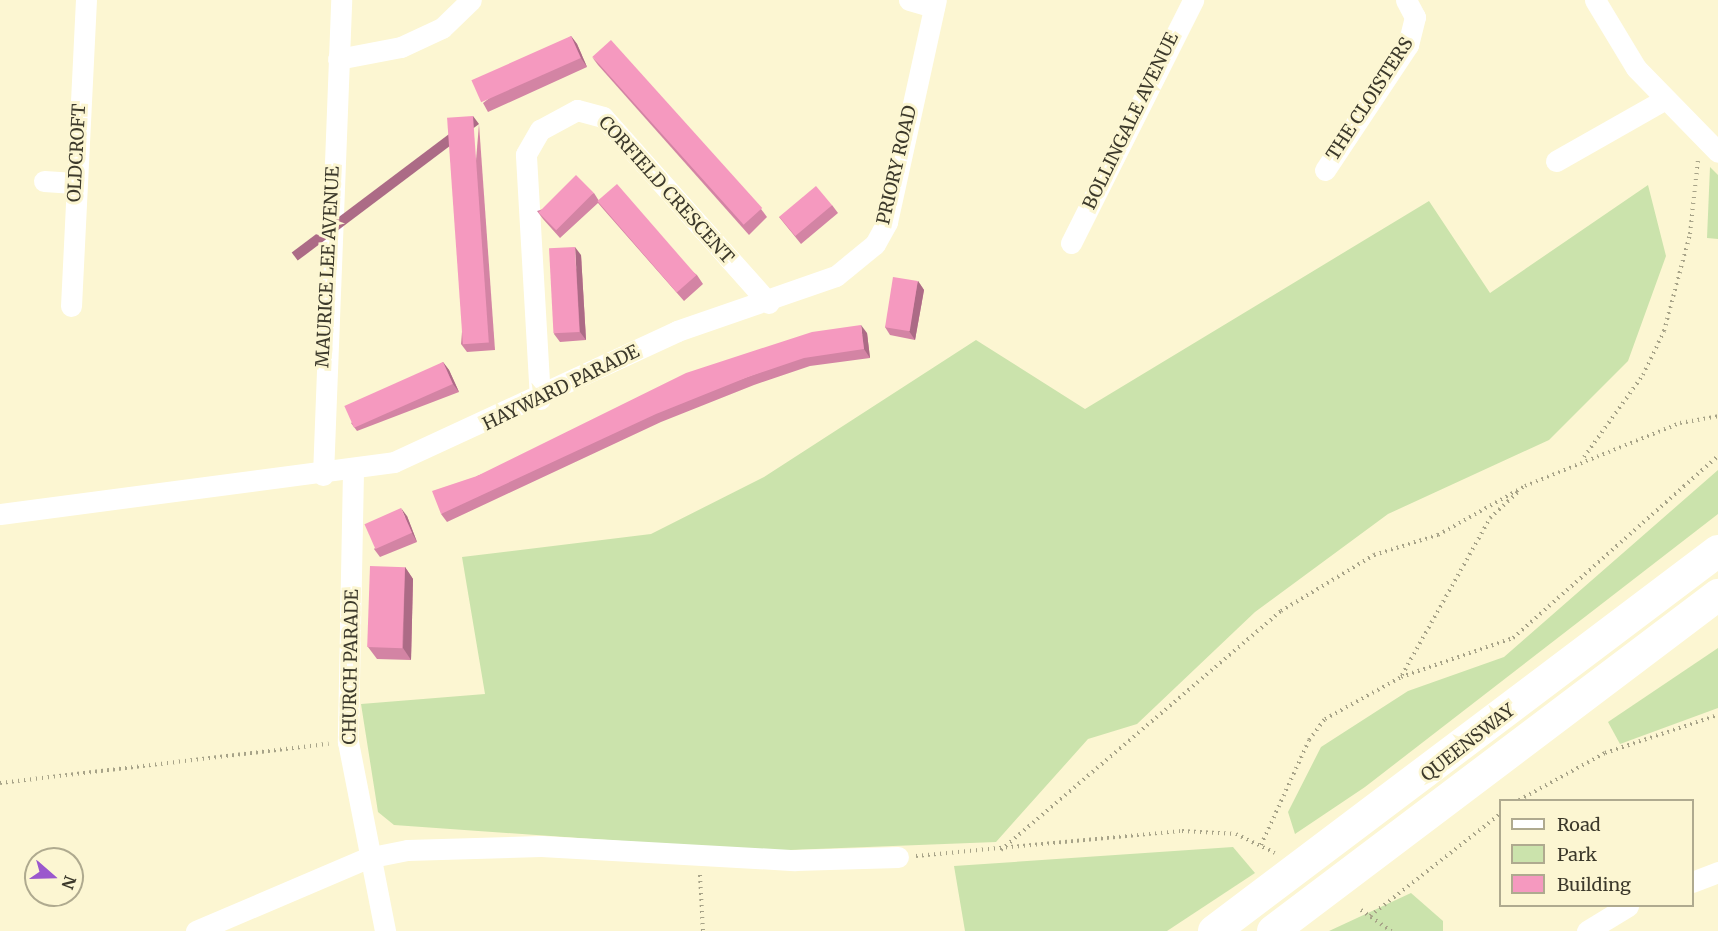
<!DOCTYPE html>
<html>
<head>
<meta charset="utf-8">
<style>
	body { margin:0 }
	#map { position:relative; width:1718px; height:931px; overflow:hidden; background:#fcf6d2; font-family:Merriweather,serif }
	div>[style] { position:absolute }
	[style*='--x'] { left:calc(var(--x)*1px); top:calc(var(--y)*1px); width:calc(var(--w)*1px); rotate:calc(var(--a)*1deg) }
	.green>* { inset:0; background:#cbe3ac }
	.path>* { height:4px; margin-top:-2px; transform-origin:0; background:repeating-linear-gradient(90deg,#a7a388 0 1.5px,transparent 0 6px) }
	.minor>* { height:21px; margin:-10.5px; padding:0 10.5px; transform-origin:10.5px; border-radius:10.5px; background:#fff }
	.highway>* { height:32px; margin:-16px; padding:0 16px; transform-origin:16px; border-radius:16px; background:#fff }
	.wall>* { inset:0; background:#d384a4 }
	.shaded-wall>* { inset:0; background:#ac6b86; transform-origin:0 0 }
	.building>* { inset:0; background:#f599bf; transform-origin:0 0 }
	span { translate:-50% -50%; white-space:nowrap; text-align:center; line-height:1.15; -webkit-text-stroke:6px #fcf6d2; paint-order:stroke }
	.street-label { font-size:18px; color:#3c392b }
	.legend { position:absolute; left:1499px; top:799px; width:195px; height:108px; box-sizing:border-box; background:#fcf6d2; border:2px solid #afaa8f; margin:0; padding:8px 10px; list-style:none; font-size:18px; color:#3c392b }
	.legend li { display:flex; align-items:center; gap:12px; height:30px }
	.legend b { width:30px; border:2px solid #afaa8f }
	.north { position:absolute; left:24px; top:847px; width:60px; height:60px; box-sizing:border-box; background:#fcf6d2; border:2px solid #afaa8f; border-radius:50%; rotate:110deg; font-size:16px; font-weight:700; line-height:24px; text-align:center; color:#3c392b }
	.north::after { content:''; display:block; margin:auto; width:21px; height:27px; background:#9b58cd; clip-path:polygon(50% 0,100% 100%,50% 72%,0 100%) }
</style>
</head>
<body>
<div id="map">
	<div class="green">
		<div style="clip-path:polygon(1710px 167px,1718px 175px,1718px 239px,1707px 238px)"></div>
		<div style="clip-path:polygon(1648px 185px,1666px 256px,1628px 361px,1549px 440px,1388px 514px,1255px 612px,1137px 724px,1088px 739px,996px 842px,764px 851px,394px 825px,378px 812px,361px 704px,485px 694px,462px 557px,651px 534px,764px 477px,976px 340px,1085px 409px,1429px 201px,1490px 293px)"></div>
		<div style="clip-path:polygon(1718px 470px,1718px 514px,1365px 787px,1295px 834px,1288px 812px,1321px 747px,1408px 691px,1504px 657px)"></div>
		<div style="clip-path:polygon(1718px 648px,1718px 708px,1620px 744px,1608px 722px)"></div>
		<div style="clip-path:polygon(1233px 847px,1255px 873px,1167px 931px,965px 931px,954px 866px)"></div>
		<div style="clip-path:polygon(1411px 893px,1443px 921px,1443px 931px,1329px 931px)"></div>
	</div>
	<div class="path">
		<div style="--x:1584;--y:457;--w:101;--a:-54.3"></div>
		<div style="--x:1643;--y:375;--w:49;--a:-64.5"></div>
		<div style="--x:1664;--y:331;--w:100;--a:-75"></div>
		<div style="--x:1690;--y:234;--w:75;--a:-83.9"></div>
		<div style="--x:1525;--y:486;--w:167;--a:-22.1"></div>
		<div style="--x:1680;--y:423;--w:39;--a:-10"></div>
		<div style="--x:1402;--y:675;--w:180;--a:-60.7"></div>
		<div style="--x:1490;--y:518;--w:40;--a:-43"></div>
		<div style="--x:0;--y:783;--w:331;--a:-6.8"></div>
		<div style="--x:1519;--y:800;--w:98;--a:-28.7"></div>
		<div style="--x:1605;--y:753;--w:119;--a:-18.6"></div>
		<div style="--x:1261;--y:845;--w:115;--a:-65.4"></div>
		<div style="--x:1309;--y:740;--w:26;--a:-53"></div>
		<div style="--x:1325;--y:719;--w:87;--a:-28.9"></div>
		<div style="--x:1401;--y:677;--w:119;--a:-19.2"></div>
		<div style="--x:1513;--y:638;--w:274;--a:-41.6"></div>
		<div style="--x:1001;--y:850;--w:368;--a:-40.5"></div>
		<div style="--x:1281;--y:611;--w:109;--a:-31.1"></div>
		<div style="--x:1374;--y:555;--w:67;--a:-17.4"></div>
		<div style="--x:1438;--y:535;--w:100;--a:-29.4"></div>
		<div style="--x:916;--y:856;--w:267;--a:-5.4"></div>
		<div style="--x:1182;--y:831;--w:54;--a:3.2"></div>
		<div style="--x:1236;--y:834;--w:43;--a:26"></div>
		<div style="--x:700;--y:875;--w:56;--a:86.9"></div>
		<div style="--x:1361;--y:910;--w:37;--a:35"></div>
		<div style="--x:1370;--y:916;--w:165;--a:-38.1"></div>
	</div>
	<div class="minor">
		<div style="--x:909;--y:0;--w:26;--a:16"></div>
		<div style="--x:1595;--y:0;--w:79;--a:58.9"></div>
		<div style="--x:1636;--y:68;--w:117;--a:45.7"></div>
		<div style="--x:338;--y:59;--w:64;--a:-10.8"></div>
		<div style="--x:401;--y:47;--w:45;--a:-24.9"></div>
		<div style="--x:442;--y:28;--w:40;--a:-44"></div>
		<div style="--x:1556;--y:161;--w:125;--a:-29.6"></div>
		<div style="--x:1325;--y:170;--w:150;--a:-56.4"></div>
		<div style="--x:1408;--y:45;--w:29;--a:-76"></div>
		<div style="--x:1415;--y:17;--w:19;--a:-118"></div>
		<div style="--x:44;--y:181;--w:30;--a:4"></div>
		<div style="--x:1071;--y:243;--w:272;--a:-63.3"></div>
		<div style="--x:71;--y:306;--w:306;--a:-87.2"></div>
		<div style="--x:540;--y:399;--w:245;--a:-93.3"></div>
		<div style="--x:526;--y:154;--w:28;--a:-60"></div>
		<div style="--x:540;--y:130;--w:42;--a:-28.4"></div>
		<div style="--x:577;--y:110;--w:27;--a:15"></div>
		<div style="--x:603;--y:117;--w:249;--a:48.3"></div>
		<div style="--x:353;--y:471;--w:271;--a:91.1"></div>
		<div style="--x:348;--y:742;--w:193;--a:78.9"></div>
		<div style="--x:323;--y:475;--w:475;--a:-87.8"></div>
		<div style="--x:0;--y:514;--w:397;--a:-7.5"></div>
		<div style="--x:394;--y:462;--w:312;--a:-24.8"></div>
		<div style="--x:677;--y:331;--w:168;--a:-19.1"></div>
		<div style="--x:836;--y:276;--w:50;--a:-39.4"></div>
		<div style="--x:875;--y:244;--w:25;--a:-61"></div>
		<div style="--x:887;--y:222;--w:227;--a:-77.6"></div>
		<div style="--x:1692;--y:882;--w:28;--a:-21"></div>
		<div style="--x:196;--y:931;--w:186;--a:-23.1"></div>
		<div style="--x:367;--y:858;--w:41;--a:-11.3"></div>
		<div style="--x:407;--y:850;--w:134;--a:-1.7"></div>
		<div style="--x:541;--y:846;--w:254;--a:3.2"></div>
		<div style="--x:795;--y:860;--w:103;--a:-1.7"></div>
		<div style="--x:1587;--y:931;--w:48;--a:-31.4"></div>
	</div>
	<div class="highway">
		<div style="--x:1214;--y:931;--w:631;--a:-37.02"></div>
		<div style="--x:1273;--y:931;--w:558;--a:-37.05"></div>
	</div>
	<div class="wall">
		<div style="clip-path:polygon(571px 36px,577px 44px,587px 67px,488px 112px,483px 103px)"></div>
		<div style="clip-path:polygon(592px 57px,761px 209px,767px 217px,749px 235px,598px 65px)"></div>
		<div style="clip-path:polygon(479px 124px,495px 350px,467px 352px,461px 344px)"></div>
		<div style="clip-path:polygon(594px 193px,599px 201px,697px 275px,703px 284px,684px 301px,604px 210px,598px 203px,560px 238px,543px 219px,537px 211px)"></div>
		<div style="clip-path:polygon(832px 205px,838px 213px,801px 244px,779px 217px)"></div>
		<div style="clip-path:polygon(581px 255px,586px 340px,560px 342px,554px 334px)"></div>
		<div style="clip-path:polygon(918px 281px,924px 290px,915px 340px,890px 335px,885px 327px)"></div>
		<div style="clip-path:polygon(867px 333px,870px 358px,810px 366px,754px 385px,661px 422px,447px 522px,441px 514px,477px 476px)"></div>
		<div style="clip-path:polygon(443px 362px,449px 370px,459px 392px,357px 431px,351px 423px)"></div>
		<div style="clip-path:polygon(407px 516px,417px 542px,380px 557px,374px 549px)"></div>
		<div style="clip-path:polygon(405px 567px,413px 579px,411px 660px,377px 659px,368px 647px)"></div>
	</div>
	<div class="shaded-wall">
		<div style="clip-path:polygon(571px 36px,577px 44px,587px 67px,581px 58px)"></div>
		<div style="left:473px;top:116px;width:10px;height:227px;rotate:53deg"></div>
		<div style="clip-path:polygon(575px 247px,581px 255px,586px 340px,580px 332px)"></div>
		<div style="clip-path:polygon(918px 281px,924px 290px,915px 340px,909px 331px)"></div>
		<div style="clip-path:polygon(861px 325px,867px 333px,870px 358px,864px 349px)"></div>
		<div style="clip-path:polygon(443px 362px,449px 370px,459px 392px,453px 384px)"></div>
		<div style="clip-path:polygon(401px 508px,407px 516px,417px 542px,412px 533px)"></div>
		<div style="clip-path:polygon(405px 567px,413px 579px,411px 660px,403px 648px)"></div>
	</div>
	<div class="building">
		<div style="left:571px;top:36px;width:24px;height:109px;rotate:66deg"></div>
		<div style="left:611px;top:40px;width:226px;height:25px;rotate:48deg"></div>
		<div style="left:473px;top:116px;width:227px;height:26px;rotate:86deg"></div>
		<div style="left:576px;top:175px;width:25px;height:53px;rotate:45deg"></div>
		<div style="left:617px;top:184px;width:121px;height:26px;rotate:49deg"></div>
		<div style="left:816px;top:186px;width:25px;height:48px;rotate:50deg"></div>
		<div style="left:575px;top:247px;width:85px;height:26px;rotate:87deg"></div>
		<div style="left:893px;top:277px;width:25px;height:51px;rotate:9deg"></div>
		<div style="clip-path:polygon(861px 325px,864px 349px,804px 358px,748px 377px,656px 414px,441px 514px,432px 491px,477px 476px,686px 373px,812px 332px)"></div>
		<div style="left:443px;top:362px;width:24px;height:108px;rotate:66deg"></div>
		<div style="left:401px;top:508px;width:27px;height:40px;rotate:66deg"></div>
		<div style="left:370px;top:566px;width:35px;height:81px;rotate:2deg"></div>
	</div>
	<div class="street-label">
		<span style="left:1370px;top:99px;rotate:-57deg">THE CLOISTERS</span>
		<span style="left:1131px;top:121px;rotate:-64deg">BOLLINGALE AVENUE</span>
		<span style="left:77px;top:153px;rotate:-87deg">OLDCROFT</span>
		<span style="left:897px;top:165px;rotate:-77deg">PRIORY ROAD</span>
		<span style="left:666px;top:190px;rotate:48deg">CORFIELD CRESCENT</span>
		<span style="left:328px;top:267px;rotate:-87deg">MAURICE LEE AVENUE</span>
		<span style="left:561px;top:388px;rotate:-26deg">HAYWARD PARADE</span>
		<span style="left:351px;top:667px;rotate:-89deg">CHURCH PARADE</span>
		<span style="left:1468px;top:743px;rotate:-38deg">QUEENSWAY</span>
	</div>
	<ul class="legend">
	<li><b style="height:8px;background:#fff"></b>Road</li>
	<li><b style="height:16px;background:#cbe3ac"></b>Park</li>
	<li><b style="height:16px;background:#f599bf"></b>Building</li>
	</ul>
	<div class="north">N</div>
</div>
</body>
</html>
